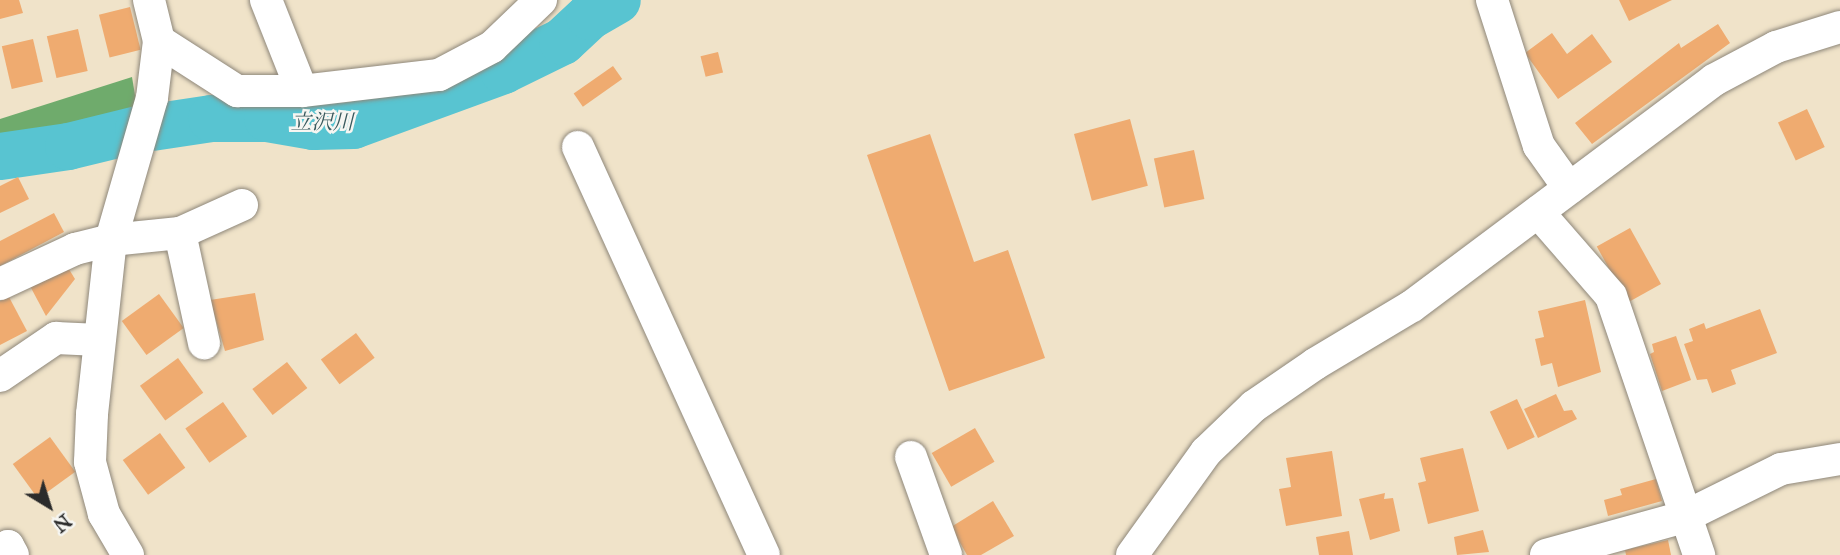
<!DOCTYPE html>
<html>
<head>
<meta charset="utf-8">
<style>
	body { margin:0 }
	#map { position:relative; width:1840px; height:555px; overflow:hidden; background:#f0e3c9; font-family:"IM FELL Great Primer","Noto Serif JP",serif }
	div>[style] { position:absolute }
	[style*='--x'] { left:calc(var(--x)*1px); top:calc(var(--y)*1px); width:calc(var(--w)*1px); rotate:calc(var(--a)*1deg) }
	.forest>* { inset:0; background:#6fab6c }
	.river>* { height:47px; margin:-23.5px; padding:0 23.5px; transform-origin:23.5px; border-radius:23.5px; background:#58c4d1 }
	.building>* { inset:0; background:#efab70; transform-origin:0 0 }
	.roads { filter:drop-shadow(0 0 2px #8e877a) drop-shadow(0 0 2px #8e877a) }
	.minor>* { height:32px; margin:-16px; padding:0 16px; transform-origin:16px; border-radius:16px; background:#fff }
	span { translate:-50% -50%; white-space:nowrap; text-align:center; line-height:1.15; -webkit-text-stroke:5px #f6f6f2; paint-order:stroke }
	.water-label { font-size:21px; color:#38595d; font-style:italic }
	.north { position:absolute; left:14px; top:471px; width:70px; height:70px; -webkit-text-stroke:5px #f6f6f2; paint-order:stroke; rotate:142deg; font-size:19px; font-weight:700; line-height:28px; text-align:center; color:#2b2b2b }
	.north::after { content:''; display:block; margin:auto; width:24px; height:32px; background:#2b2b2b; clip-path:polygon(50% 0,100% 100%,50% 72%,0 100%) }
</style>
</head>
<body>
<div id="map">
	<div class="forest">
		<div style="clip-path:polygon(132px 77px,138px 113px,0 150px,0 119px)"></div>
	</div>
	<div class="river">
		<div style="--x:0;--y:156;--w:69;--a:-8.4"></div>
		<div style="--x:68;--y:146;--w:72;--a:-13.7"></div>
		<div style="--x:138;--y:129;--w:74;--a:-8.6"></div>
		<div style="--x:211;--y:118;--w:56;--a:0"></div>
		<div style="--x:267;--y:118;--w:47;--a:9.9"></div>
		<div style="--x:313;--y:126;--w:40;--a:-1.4"></div>
		<div style="--x:353;--y:125;--w:160;--a:-20.1"></div>
		<div style="--x:503;--y:70;--w:66;--a:-26.2"></div>
		<div style="--x:562;--y:41;--w:37;--a:-43"></div>
		<div style="--x:589;--y:16;--w:32;--a:-30"></div>
	</div>
	<div class="building">
		<div style="clip-path:polygon(0 0,19px 0,23px 13px,0 19px)"></div>
		<div style="clip-path:polygon(1619px 0,1672px 0,1629px 21px)"></div>
		<div style="left:130px;top:7px;width:44px;height:32px;rotate:76deg"></div>
		<div style="clip-path:polygon(1718px 24px,1730px 43px,1592px 144px,1575px 123px,1679px 43px,1681px 48px)"></div>
		<div style="left:78px;top:29px;width:43px;height:32px;rotate:77deg"></div>
		<div style="clip-path:polygon(1552px 33px,1567px 54px,1592px 34px,1612px 62px,1558px 99px,1525px 53px)"></div>
		<div style="left:33px;top:39px;width:44px;height:32px;rotate:77deg"></div>
		<div style="left:718px;top:52px;width:21px;height:18px;rotate:76deg"></div>
		<div style="left:613px;top:66px;width:16px;height:48px;rotate:55deg"></div>
		<div style="left:1807px;top:109px;width:42px;height:32px;rotate:65deg"></div>
		<div style="left:1130px;top:119px;width:69px;height:58px;rotate:75deg"></div>
		<div style="clip-path:polygon(930px 134px,974px 262px,1008px 250px,1045px 358px,949px 391px,867px 155px)"></div>
		<div style="left:1194px;top:150px;width:50px;height:41px;rotate:78deg"></div>
		<div style="clip-path:polygon(18px 177px,29px 199px,0 213px,0 186px)"></div>
		<div style="clip-path:polygon(54px 213px,64px 232px,0 266px,0 241px)"></div>
		<div style="left:1630px;top:228px;width:64px;height:38px;rotate:61deg"></div>
		<div style="clip-path:polygon(67px 266px,75px 279px,46px 316px,30px 286px)"></div>
		<div style="clip-path:polygon(255px 293px,264px 340px,225px 351px,210px 300px)"></div>
		<div style="left:159px;top:294px;width:42px;height:46px;rotate:54deg"></div>
		<div style="clip-path:polygon(9px 297px,27px 331px,0 345px,0 301px)"></div>
		<div style="clip-path:polygon(1585px 300px,1601px 372px,1558px 387px,1552px 363px,1541px 366px,1535px 339px,1544px 337px,1538px 311px)"></div>
		<div style="clip-path:polygon(1760px 309px,1777px 353px,1731px 370px,1736px 384px,1712px 393px,1707px 379px,1697px 380px,1684px 344px,1693px 341px,1689px 329px,1704px 323px,1706px 329px)"></div>
		<div style="left:356px;top:333px;width:31px;height:44px;rotate:53deg"></div>
		<div style="clip-path:polygon(1676px 336px,1691px 380px,1662px 391px,1650px 354px,1654px 352px,1652px 344px)"></div>
		<div style="left:178px;top:358px;width:43px;height:47px;rotate:54deg"></div>
		<div style="left:287px;top:362px;width:33px;height:44px;rotate:52deg"></div>
		<div style="clip-path:polygon(1556px 394px,1564px 411px,1572px 410px,1577px 419px,1538px 438px,1524px 409px)"></div>
		<div style="left:1517px;top:399px;width:42px;height:30px;rotate:65deg"></div>
		<div style="left:223px;top:402px;width:42px;height:46px;rotate:55deg"></div>
		<div style="left:975px;top:428px;width:39px;height:50px;rotate:60deg"></div>
		<div style="left:160px;top:433px;width:43px;height:46px;rotate:54deg"></div>
		<div style="left:50px;top:437px;width:43px;height:46px;rotate:54deg"></div>
		<div style="clip-path:polygon(1463px 448px,1479px 511px,1428px 524px,1418px 483px,1426px 481px,1420px 458px)"></div>
		<div style="clip-path:polygon(1332px 451px,1342px 516px,1286px 526px,1279px 489px,1291px 487px,1286px 458px)"></div>
		<div style="clip-path:polygon(1656px 479px,1662px 501px,1608px 516px,1604px 500px,1622px 495px,1620px 489px)"></div>
		<div style="clip-path:polygon(1385px 493px,1384px 499px,1393px 498px,1400px 531px,1370px 540px,1359px 499px)"></div>
		<div style="clip-path:polygon(993px 501px,1014px 536px,981px 555px,967px 555px,951px 527px)"></div>
		<div style="clip-path:polygon(1483px 530px,1489px 552px,1457px 555px,1454px 537px)"></div>
		<div style="clip-path:polygon(1349px 531px,1353px 555px,1319px 555px,1316px 537px)"></div>
		<div style="clip-path:polygon(1668px 540px,1671px 555px,1626px 555px,1625px 550px)"></div>
	</div>
	<div class="roads">
		<div class="minor">
			<div style="--x:266;--y:0;--w:98;--a:68.4"></div>
			<div style="--x:1492;--y:0;--w:153;--a:72.2"></div>
			<div style="--x:1539;--y:146;--w:52;--a:54.5"></div>
			<div style="--x:159;--y:41;--w:93;--a:32.7"></div>
			<div style="--x:237;--y:91;--w:65;--a:0"></div>
			<div style="--x:302;--y:91;--w:138;--a:-6.7"></div>
			<div style="--x:439;--y:75;--w:60;--a:-27.8"></div>
			<div style="--x:492;--y:47;--w:68;--a:-43.8"></div>
			<div style="--x:578;--y:147;--w:448;--a:65.5"></div>
			<div style="--x:1538;--y:212;--w:111;--a:49"></div>
			<div style="--x:1611;--y:296;--w:274;--a:71.2"></div>
			<div style="--x:180;--y:233;--w:113;--a:77.7"></div>
			<div style="--x:0;--y:284;--w:83;--a:-25"></div>
			<div style="--x:75;--y:249;--w:37;--a:-14"></div>
			<div style="--x:111;--y:240;--w:69;--a:-5.8"></div>
			<div style="--x:180;--y:233;--w:68;--a:-24.3"></div>
			<div style="--x:0;--y:376;--w:68;--a:-34.2"></div>
			<div style="--x:56;--y:338;--w:43;--a:2.7"></div>
			<div style="--x:911;--y:457;--w:104;--a:70.3"></div>
			<div style="--x:0;--y:552;--w:10;--a:-37"></div>
			<div style="--x:8;--y:546;--w:10;--a:61"></div>
			<div style="--x:128;--y:555;--w:48;--a:-120.3"></div>
			<div style="--x:104;--y:514;--w:54;--a:-105.1"></div>
			<div style="--x:90;--y:462;--w:48;--a:-87.6"></div>
			<div style="--x:92;--y:414;--w:175;--a:-83.8"></div>
			<div style="--x:111;--y:240;--w:148;--a:-73.9"></div>
			<div style="--x:152;--y:98;--w:57;--a:-83"></div>
			<div style="--x:159;--y:41;--w:42;--a:-103.7"></div>
			<div style="--x:1132;--y:555;--w:127;--a:-54.3"></div>
			<div style="--x:1206;--y:452;--w:66;--a:-43.8"></div>
			<div style="--x:1254;--y:406;--w:74;--a:-34.5"></div>
			<div style="--x:1315;--y:364;--w:113;--a:-30.9"></div>
			<div style="--x:1412;--y:306;--w:377;--a:-36.8"></div>
			<div style="--x:1714;--y:80;--w:70;--a:-28"></div>
			<div style="--x:1776;--y:47;--w:67;--a:-17.4"></div>
			<div style="--x:1546;--y:555;--w:143;--a:-15.4"></div>
			<div style="--x:1684;--y:517;--w:108;--a:-26.3"></div>
			<div style="--x:1781;--y:469;--w:60;--a:-9.6"></div>
		</div>
	</div>
	<div class="water-label">
		<span style="left:322px;top:122px">立沢川</span>
	</div>
	<div class="north">N</div>
</div>
</body>
</html>
